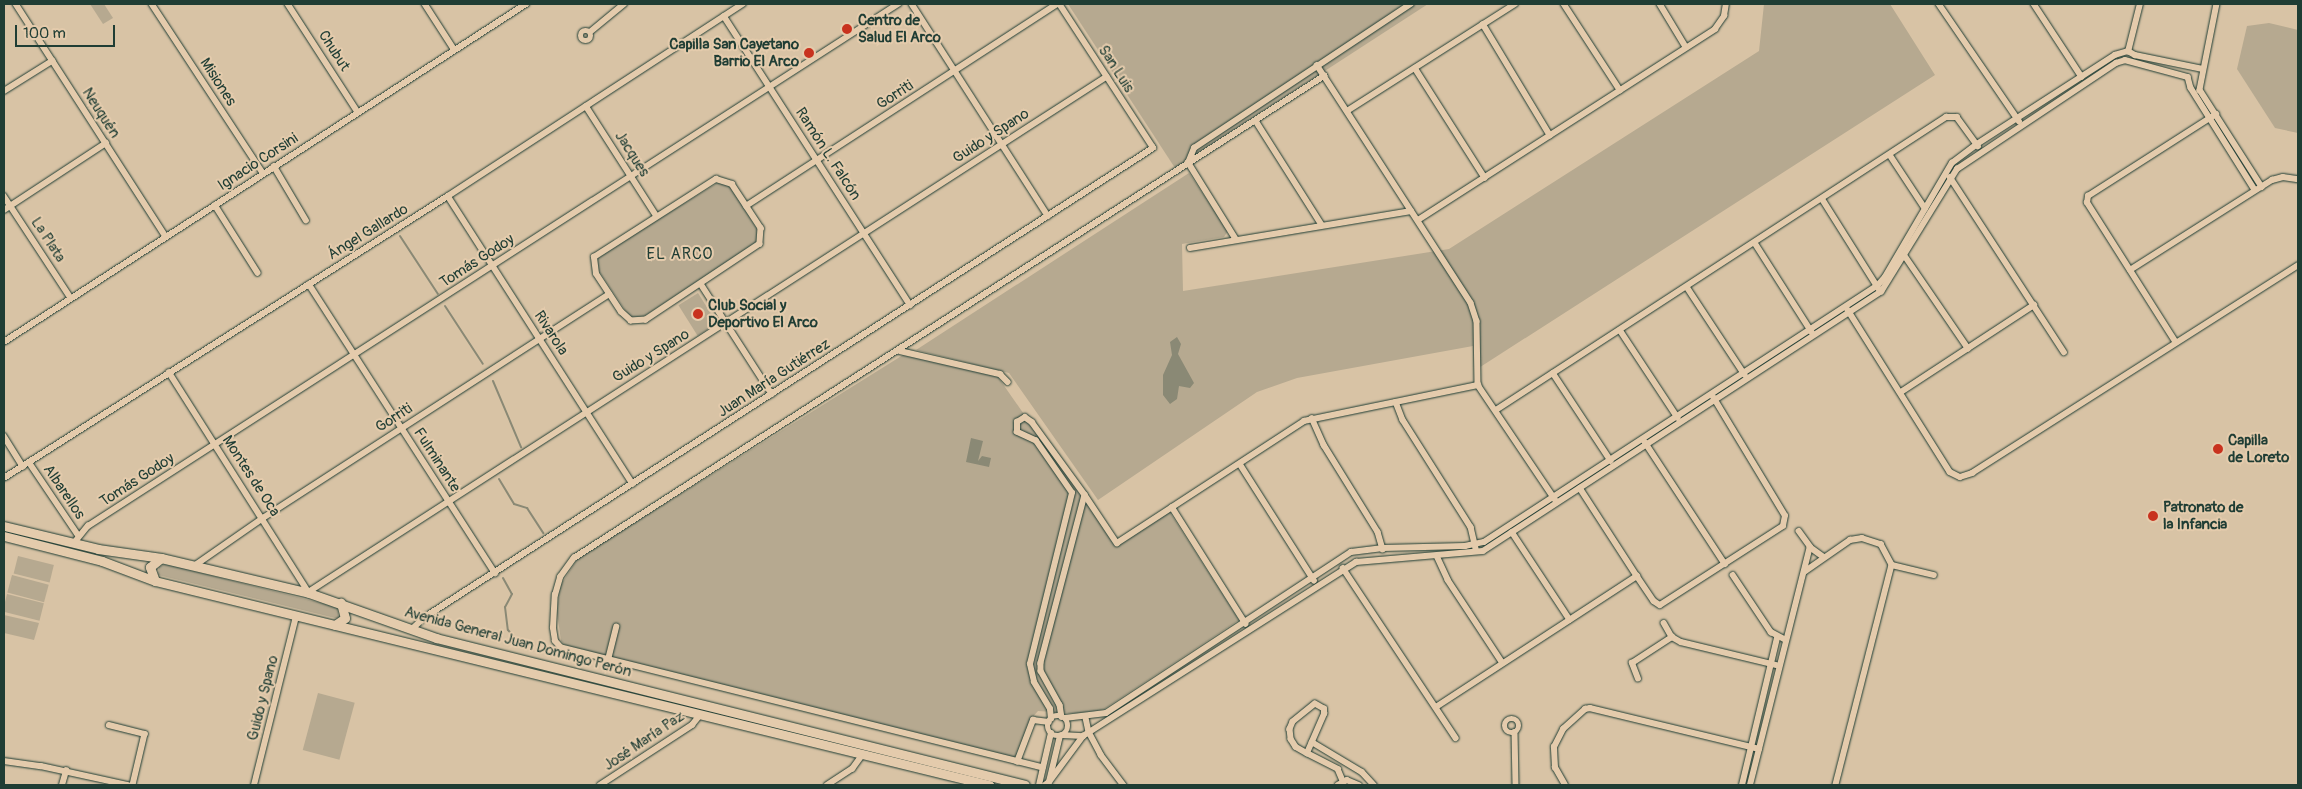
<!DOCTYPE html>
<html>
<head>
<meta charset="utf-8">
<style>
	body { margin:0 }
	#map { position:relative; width:2302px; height:789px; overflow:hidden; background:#d8c3a5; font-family:Pangolin,sans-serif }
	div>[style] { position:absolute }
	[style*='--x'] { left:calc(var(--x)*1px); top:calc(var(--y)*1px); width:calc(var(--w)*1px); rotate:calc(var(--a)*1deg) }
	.green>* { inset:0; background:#b6a990; transform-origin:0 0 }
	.water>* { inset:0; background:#8a8975 }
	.stream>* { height:2px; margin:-1px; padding:0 1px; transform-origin:1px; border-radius:1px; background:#8a8975 }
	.roads { filter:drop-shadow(0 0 1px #1f3d34) drop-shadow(0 0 1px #1f3d34) }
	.street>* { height:5.5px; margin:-2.75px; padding:0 2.75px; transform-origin:2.75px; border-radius:2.75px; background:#e4cbac }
	.street>.ring { margin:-2.75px; padding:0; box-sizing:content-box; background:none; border:5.5px solid #e4cbac; border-radius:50% }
	.secondary>* { height:9px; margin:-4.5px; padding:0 4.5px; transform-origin:4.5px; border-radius:4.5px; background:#e4cbac }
	.dots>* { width:14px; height:14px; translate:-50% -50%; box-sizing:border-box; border:2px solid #e4cbac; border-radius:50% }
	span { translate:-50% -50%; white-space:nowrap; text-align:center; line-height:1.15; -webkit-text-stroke:4px #e4cbac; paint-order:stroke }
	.poi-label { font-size:15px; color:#1f3d34; font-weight:700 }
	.left { translate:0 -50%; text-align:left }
	.right { translate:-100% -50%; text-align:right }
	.street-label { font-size:15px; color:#1f3d34 }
	.neighbourhood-label { font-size:16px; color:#1f3d34; letter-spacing:1px }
	.frame { position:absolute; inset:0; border:5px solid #1f3d34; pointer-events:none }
	.scale { position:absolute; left:15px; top:25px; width:100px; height:22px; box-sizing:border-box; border:2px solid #1f3d34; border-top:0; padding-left:6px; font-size:15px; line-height:18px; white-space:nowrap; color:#1f3d34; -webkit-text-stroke:4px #e4cbac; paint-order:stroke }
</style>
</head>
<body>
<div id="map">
	<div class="green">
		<div style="clip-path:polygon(90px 4px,104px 4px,113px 18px,103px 24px)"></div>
		<div style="clip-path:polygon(1068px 4px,1428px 4px,1175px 168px)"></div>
		<div style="clip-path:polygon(1764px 4px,1890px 4px,1935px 75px,1474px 371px,1473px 346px,1297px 378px,1257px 392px,1098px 500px,1009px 373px,916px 350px,1189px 173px,1228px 231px,1224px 237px,1182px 244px,1183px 291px,1449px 249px,1759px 51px)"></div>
		<div style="clip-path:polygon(2269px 23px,2298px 30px,2298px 133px,2275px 128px,2237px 69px,2247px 26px)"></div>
		<div style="clip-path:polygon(719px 182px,729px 185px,757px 229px,757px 242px,646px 315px,637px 318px,629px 316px,597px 268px,597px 257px)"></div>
		<div style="left:698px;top:293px;width:36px;height:23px;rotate:58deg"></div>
		<div style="clip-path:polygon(903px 355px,998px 377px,1116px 546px,1169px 511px,1239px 620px,1104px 709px,1087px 714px,1038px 711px,1029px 721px,1020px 754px,1012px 758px,565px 645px,561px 641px,557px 612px,560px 586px,578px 558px)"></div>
		<div style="left:18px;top:556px;width:37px;height:18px;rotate:14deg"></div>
		<div style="clip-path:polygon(166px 564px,337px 607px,339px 619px,158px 575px,159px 567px)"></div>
		<div style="left:12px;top:575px;width:38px;height:18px;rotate:15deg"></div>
		<div style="left:7px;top:594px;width:38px;height:18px;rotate:14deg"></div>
		<div style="clip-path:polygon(4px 615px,39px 623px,34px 640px,4px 633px)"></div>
		<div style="left:318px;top:693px;width:38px;height:59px;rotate:15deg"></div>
	</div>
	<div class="water">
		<div style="clip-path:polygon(1177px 337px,1181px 344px,1178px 354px,1194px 383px,1190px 388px,1179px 386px,1177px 399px,1170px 404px,1163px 395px,1163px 375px,1172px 355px,1170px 342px)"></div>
		<div style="clip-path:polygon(971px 438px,983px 441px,978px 461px,982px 456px,991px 458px,989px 467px,966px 462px)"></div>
	</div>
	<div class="stream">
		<div style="--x:400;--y:236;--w:69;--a:56.8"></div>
		<div style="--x:445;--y:306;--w:69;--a:56.8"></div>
		<div style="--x:493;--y:381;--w:72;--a:67"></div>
		<div style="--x:499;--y:479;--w:29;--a:59"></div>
		<div style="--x:514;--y:504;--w:14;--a:17"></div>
		<div style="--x:527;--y:508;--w:30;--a:57"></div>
		<div style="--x:503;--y:578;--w:18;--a:61"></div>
		<div style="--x:512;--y:594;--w:15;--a:118"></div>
		<div style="--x:505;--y:607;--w:23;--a:83"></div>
		<div style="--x:508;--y:630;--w:20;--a:49"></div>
	</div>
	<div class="roads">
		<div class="street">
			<div style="--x:16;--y:4;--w:277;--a:57.2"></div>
			<div style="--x:152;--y:4;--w:202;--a:56.7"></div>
			<div style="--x:288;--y:4;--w:129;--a:57.1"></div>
			<div style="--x:425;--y:4;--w:54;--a:57.2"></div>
			<div style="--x:912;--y:4;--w:252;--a:57.3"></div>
			<div style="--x:1564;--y:4;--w:103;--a:56.9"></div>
			<div style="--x:1660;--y:4;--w:50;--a:58.8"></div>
			<div style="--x:1939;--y:4;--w:142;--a:55.6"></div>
			<div style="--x:2034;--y:4;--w:87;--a:56.7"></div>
			<div style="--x:2217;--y:4;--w:88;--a:101.2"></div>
			<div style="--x:2200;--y:90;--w:115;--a:57.4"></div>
			<div style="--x:724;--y:16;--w:344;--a:57.2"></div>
			<div style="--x:1483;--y:24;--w:130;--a:58.9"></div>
			<div class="ring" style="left:581px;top:31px;width:4.5px;height:4.5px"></div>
			<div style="--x:590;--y:32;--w:44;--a:-39.5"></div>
			<div style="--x:2128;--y:52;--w:49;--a:-76"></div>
			<div style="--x:1317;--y:65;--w:283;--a:57.1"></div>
			<div style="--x:1471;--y:303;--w:19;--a:72"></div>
			<div style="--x:1477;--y:321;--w:64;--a:89.1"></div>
			<div style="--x:1478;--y:385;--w:138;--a:56"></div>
			<div style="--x:1415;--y:68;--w:130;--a:57.5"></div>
			<div style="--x:4;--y:91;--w:57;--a:-32"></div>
			<div style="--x:586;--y:106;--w:130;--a:57.3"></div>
			<div style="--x:1347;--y:111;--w:199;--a:-32.5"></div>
			<div style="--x:1256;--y:121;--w:123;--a:57.6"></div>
			<div style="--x:1890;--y:155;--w:64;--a:56.6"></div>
			<div style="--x:274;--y:166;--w:63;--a:59.3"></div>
			<div style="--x:1950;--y:177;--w:209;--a:56.9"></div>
			<div style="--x:716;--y:179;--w:17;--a:17"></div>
			<div style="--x:732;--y:184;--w:53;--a:56.6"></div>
			<div style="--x:761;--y:228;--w:16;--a:94"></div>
			<div style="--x:760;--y:244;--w:137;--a:146.3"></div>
			<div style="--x:646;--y:320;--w:15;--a:176"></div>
			<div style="--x:631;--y:321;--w:13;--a:-138"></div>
			<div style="--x:621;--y:312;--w:45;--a:-123.3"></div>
			<div style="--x:596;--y:274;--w:17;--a:-97"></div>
			<div style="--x:594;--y:257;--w:145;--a:-32.6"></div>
			<div style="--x:4;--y:196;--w:122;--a:56.7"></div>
			<div style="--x:448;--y:196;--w:342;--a:57.3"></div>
			<div style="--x:1823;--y:200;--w:105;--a:57.8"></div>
			<div style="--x:215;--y:205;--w:80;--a:57.7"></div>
			<div style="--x:746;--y:206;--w:371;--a:-33"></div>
			<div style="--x:4;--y:210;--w:122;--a:-33.3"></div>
			<div style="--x:1418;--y:220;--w:353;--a:-32.7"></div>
			<div style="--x:1715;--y:29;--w:16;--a:-55"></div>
			<div style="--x:1724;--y:16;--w:12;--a:-81"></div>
			<div style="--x:1236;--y:240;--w:91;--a:-121.9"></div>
			<div style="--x:1188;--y:163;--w:16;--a:-68"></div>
			<div style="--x:1194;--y:148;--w:260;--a:-33.6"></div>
			<div style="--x:1755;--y:243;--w:106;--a:57.4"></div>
			<div style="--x:1190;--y:248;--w:224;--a:-9.5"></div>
			<div style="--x:1905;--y:256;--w:112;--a:55.6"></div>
			<div style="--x:2130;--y:270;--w:168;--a:-32.4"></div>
			<div style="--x:2272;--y:180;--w:11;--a:-15"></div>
			<div style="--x:2283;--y:177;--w:15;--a:8"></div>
			<div style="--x:309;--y:284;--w:344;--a:57.2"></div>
			<div style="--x:701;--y:284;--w:131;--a:57.2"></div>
			<div style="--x:1687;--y:287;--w:105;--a:56.6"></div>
			<div style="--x:1848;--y:310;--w:191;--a:57.8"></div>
			<div style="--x:1950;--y:472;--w:11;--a:27"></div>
			<div style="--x:1960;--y:477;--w:13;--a:-18"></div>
			<div style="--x:1972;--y:473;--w:387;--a:-32.5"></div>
			<div style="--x:1620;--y:330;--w:105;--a:56.6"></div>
			<div style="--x:4;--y:342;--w:622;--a:-32.92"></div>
			<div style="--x:2176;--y:343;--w:166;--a:-122.4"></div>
			<div style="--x:2087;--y:203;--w:7;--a:-82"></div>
			<div style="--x:2088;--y:196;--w:152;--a:-32.6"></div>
			<div style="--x:900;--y:351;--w:103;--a:13"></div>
			<div style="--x:1000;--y:374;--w:11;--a:45"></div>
			<div style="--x:169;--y:372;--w:262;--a:57.6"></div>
			<div style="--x:1553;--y:373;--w:105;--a:56.6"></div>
			<div style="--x:1901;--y:392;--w:159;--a:-33.2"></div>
			<div style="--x:1396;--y:402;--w:19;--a:69"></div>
			<div style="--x:1403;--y:420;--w:127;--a:57.6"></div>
			<div style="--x:1471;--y:527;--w:22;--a:77"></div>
			<div style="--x:1496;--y:410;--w:537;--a:-33.07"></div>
			<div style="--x:1946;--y:117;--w:11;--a:0"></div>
			<div style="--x:1957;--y:117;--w:36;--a:54"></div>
			<div style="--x:1312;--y:418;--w:30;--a:66"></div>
			<div style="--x:1324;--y:445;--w:102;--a:58.2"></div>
			<div style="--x:1378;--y:532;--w:18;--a:74"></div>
			<div style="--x:4;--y:436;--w:36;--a:58"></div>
			<div style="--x:1645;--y:442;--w:146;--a:56.7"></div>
			<div style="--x:29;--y:462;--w:89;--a:56"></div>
			<div style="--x:1240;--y:464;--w:138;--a:57.5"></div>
			<div style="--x:4;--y:478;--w:526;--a:-32.42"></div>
			<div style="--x:448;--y:196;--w:352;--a:-33.1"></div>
			<div style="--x:1580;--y:488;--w:105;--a:57.1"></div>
			<div style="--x:1637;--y:576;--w:30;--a:56"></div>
			<div style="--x:1654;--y:601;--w:7;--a:34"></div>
			<div style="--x:1660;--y:605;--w:146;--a:-32.7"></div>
			<div style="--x:1783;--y:526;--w:10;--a:-79"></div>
			<div style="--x:1785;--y:516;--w:139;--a:-121.2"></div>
			<div style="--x:1085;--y:495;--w:58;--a:56.3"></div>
			<div style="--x:1117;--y:543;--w:223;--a:-33.1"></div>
			<div style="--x:1304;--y:421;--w:178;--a:-11.7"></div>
			<div style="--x:1172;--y:507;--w:138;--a:57.7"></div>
			<div style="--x:1512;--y:532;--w:105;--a:56.6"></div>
			<div style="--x:74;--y:543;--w:22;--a:-51"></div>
			<div style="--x:88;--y:526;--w:964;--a:-32.8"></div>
			<div style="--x:1810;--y:547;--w:17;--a:36"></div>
			<div style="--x:1437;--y:556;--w:26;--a:65"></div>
			<div style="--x:1448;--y:580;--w:98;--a:56.6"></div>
			<div style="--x:1892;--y:565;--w:43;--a:13.4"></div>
			<div style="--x:194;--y:566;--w:84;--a:-34.8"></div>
			<div style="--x:263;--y:518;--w:412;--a:-32.9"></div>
			<div style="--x:1343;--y:568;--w:204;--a:56.4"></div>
			<div style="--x:1804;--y:572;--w:56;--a:-34.8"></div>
			<div style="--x:1850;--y:540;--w:12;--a:-9"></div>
			<div style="--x:1862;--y:538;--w:20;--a:18"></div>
			<div style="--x:1881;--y:544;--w:24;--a:62"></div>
			<div style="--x:1892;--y:565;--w:227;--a:104.3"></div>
			<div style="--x:1733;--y:575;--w:69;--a:56.3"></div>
			<div style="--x:1771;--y:632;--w:17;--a:28"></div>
			<div style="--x:310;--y:591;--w:948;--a:-32.85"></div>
			<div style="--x:1664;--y:623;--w:16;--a:60"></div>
			<div style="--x:1672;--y:637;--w:10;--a:29"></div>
			<div style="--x:1681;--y:642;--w:98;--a:13.6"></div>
			<div style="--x:411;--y:630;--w:19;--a:-43"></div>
			<div style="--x:425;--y:617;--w:866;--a:-32.79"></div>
			<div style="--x:1153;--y:148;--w:172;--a:-123.1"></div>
			<div style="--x:608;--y:660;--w:34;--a:-76"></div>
			<div style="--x:1638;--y:679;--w:17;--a:-111"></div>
			<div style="--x:1632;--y:663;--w:48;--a:-33"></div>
			<div style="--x:1436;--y:707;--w:240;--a:-33.1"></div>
			<div class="ring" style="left:1048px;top:716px;width:14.5px;height:14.5px"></div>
			<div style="--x:1065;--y:718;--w:41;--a:-7"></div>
			<div style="--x:1106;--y:713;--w:293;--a:-33.3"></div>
			<div style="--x:1351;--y:552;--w:32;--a:-7"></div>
			<div style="--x:1383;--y:548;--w:82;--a:-1.4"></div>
			<div style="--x:1465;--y:546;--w:19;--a:-12"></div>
			<div style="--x:1484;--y:542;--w:469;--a:-33.1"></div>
			<div style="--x:1877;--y:286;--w:12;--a:-48"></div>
			<div style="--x:1885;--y:277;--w:132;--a:-59.6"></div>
			<div style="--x:1952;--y:163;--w:31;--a:-37"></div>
			<div style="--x:1977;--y:144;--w:164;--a:-32.8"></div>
			<div style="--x:2115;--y:55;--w:14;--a:-17"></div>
			<div style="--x:2128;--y:51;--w:8;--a:30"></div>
			<div style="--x:2135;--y:55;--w:69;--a:11.6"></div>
			<div style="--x:1086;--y:718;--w:14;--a:78"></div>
			<div style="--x:1089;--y:732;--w:26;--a:62"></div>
			<div style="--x:1101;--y:755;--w:38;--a:53"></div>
			<div style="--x:1051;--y:719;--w:10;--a:-96"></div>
			<div style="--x:1050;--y:709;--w:31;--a:-121"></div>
			<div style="--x:1034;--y:682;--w:18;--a:-103"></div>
			<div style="--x:1030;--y:664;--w:176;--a:-76.2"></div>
			<div style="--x:1072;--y:493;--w:63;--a:-124.7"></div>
			<div style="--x:1036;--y:441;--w:21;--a:-155"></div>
			<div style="--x:1017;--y:432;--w:10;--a:-90"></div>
			<div style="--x:1017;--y:422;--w:9;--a:-32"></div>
			<div style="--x:1025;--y:417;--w:9;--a:36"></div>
			<div style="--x:1032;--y:422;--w:90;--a:54"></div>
			<div style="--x:1085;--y:495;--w:174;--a:104.7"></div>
			<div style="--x:1041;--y:663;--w:8;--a:90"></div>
			<div style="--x:1041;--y:671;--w:39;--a:61"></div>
			<div style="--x:1060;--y:705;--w:12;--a:81"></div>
			<div class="ring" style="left:1505px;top:719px;width:8.5px;height:8.5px"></div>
			<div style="--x:109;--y:725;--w:37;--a:14"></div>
			<div style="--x:145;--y:734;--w:52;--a:103.2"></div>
			<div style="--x:1515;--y:732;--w:53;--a:88.9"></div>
			<div style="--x:1062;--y:735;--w:21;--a:3"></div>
			<div style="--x:1083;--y:736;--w:324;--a:-32.5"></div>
			<div style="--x:1356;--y:562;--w:127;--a:-5"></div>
			<div style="--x:1483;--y:551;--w:475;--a:-33.1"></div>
			<div style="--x:1881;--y:292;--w:145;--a:-58.3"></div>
			<div style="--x:1957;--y:169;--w:191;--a:-33.7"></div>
			<div style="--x:2116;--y:63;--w:9;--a:-18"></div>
			<div style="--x:2125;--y:60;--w:65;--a:15.1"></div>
			<div style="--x:2188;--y:77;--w:11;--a:75"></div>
			<div style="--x:2191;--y:88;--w:120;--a:57.9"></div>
			<div style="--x:1312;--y:742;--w:58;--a:31"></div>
			<div style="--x:1362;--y:772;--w:18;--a:47"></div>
			<div style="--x:1307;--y:753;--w:43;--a:-66.4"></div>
			<div style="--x:1324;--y:714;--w:5;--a:-90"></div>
			<div style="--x:1324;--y:709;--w:10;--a:-151"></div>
			<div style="--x:1315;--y:704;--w:28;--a:141"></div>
			<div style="--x:1293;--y:722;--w:8;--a:113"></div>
			<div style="--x:1290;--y:729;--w:10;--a:84"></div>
			<div style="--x:1291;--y:739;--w:9;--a:58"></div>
			<div style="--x:1296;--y:747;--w:13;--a:29"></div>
			<div style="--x:1307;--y:753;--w:35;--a:27"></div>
			<div style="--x:1338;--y:769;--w:13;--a:67"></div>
			<div style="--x:4;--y:761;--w:37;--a:8"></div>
			<div style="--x:41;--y:766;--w:89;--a:12.3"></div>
			<div style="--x:1017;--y:762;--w:45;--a:-69.1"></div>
			<div style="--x:1033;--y:720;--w:16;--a:7"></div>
			<div style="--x:1043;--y:768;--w:497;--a:-166"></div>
			<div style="--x:561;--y:648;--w:9;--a:-131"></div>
			<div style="--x:555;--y:641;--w:13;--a:-99"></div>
			<div style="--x:553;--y:628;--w:33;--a:-87"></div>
			<div style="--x:555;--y:595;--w:19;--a:-74"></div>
			<div style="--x:560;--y:577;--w:24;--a:-54"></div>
			<div style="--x:574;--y:558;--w:892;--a:-32.73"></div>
			<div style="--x:1049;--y:782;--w:57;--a:-53.5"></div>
			<div style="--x:62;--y:785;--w:15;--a:-74"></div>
			<div style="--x:254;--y:785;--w:174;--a:-76"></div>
			<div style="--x:600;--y:785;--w:110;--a:-33.1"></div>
			<div style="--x:692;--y:725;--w:13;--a:-51"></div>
			<div style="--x:827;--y:785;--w:30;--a:-33"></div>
			<div style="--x:852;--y:769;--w:17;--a:-54"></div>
			<div style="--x:1039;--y:785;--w:53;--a:-77"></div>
			<div style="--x:1045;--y:785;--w:5;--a:-37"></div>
			<div style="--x:1049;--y:782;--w:47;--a:-76.6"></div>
			<div style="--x:1338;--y:785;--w:10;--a:-29"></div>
			<div style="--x:1347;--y:780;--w:13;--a:23"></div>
			<div style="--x:1565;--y:785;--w:20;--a:-120"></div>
			<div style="--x:1555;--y:768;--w:21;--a:-93"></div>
			<div style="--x:1554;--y:747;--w:20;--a:-63"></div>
			<div style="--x:1563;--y:729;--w:30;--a:-42"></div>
			<div style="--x:1585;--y:709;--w:5;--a:-11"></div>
			<div style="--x:1590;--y:708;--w:174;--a:13.6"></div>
			<div style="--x:1742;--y:785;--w:151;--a:-76.6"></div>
			<div style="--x:1750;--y:785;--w:245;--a:-75.9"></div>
			<div style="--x:1810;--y:547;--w:19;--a:-126"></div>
		</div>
		<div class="secondary">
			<div style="--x:4;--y:526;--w:97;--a:13.7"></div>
			<div style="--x:98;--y:549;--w:64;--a:8.1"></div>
			<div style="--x:161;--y:558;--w:152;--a:13.3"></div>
			<div style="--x:309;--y:593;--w:135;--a:19.5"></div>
			<div style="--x:436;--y:638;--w:607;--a:14.01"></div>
			<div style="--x:4;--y:536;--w:101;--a:14.3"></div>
			<div style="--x:102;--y:561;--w:57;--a:20.7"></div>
			<div style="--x:155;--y:581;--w:859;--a:13.74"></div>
			<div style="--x:155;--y:581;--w:15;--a:-110"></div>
			<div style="--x:150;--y:567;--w:14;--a:-39"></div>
			<div style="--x:335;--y:625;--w:12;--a:-35"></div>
			<div style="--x:345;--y:618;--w:16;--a:-105"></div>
		</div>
	</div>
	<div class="dots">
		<div style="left:847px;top:29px;background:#c8321e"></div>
		<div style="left:809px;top:53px;background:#c8321e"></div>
		<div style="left:698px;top:314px;background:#c8321e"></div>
		<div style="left:2218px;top:449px;background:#c8321e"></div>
		<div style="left:2153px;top:516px;background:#c8321e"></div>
	</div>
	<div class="poi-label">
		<span class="left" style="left:858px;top:29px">Centro de<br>Salud El Arco</span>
		<span class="right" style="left:799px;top:53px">Capilla San Cayetano<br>Barrio El Arco</span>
		<span class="left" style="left:708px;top:314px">Club Social y<br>Deportivo El Arco</span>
		<span class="left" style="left:2228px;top:449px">Capilla<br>de Loreto</span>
		<span class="left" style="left:2163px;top:516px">Patronato de<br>la Infancia</span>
	</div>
	<div class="street-label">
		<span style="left:334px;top:51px;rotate:57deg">Chubut</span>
		<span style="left:1116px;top:69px;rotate:57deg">San Luis</span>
		<span style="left:218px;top:82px;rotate:57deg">Misiones</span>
		<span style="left:895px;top:95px;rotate:-33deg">Gorriti</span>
		<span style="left:101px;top:113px;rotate:57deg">Neuquén</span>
		<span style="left:991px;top:136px;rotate:-33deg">Guido y Spano</span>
		<span style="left:632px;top:154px;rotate:57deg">Jacques</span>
		<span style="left:828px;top:154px;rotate:57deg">Ramón L. Falcón</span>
		<span style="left:258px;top:162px;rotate:-33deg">Ignacio Corsini</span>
		<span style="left:368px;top:232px;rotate:-32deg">Ángel Gallardo</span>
		<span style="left:48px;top:240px;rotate:57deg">La Plata</span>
		<span style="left:477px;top:261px;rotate:-33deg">Tomás Godoy</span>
		<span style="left:551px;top:333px;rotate:57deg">Rivarola</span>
		<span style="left:651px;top:356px;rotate:-32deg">Guido y Spano</span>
		<span style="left:774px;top:378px;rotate:-33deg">Juan María Gutiérrez</span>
		<span style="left:394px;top:418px;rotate:-33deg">Gorriti</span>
		<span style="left:437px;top:460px;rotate:57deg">Fulminante</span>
		<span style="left:251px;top:476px;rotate:57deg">Montes de Oca</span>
		<span style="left:137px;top:480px;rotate:-33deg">Tomás Godoy</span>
		<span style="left:64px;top:492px;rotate:56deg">Albarellos</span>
		<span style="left:518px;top:642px;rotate:15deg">Avenida General Juan Domingo Perón</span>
		<span style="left:263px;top:698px;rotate:-76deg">Guido y Spano</span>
		<span style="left:644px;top:741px;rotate:-34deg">José María Paz</span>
	</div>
	<div class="neighbourhood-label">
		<span style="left:680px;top:254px">EL ARCO</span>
	</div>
	<div class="frame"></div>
	<div class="scale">100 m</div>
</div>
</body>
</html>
